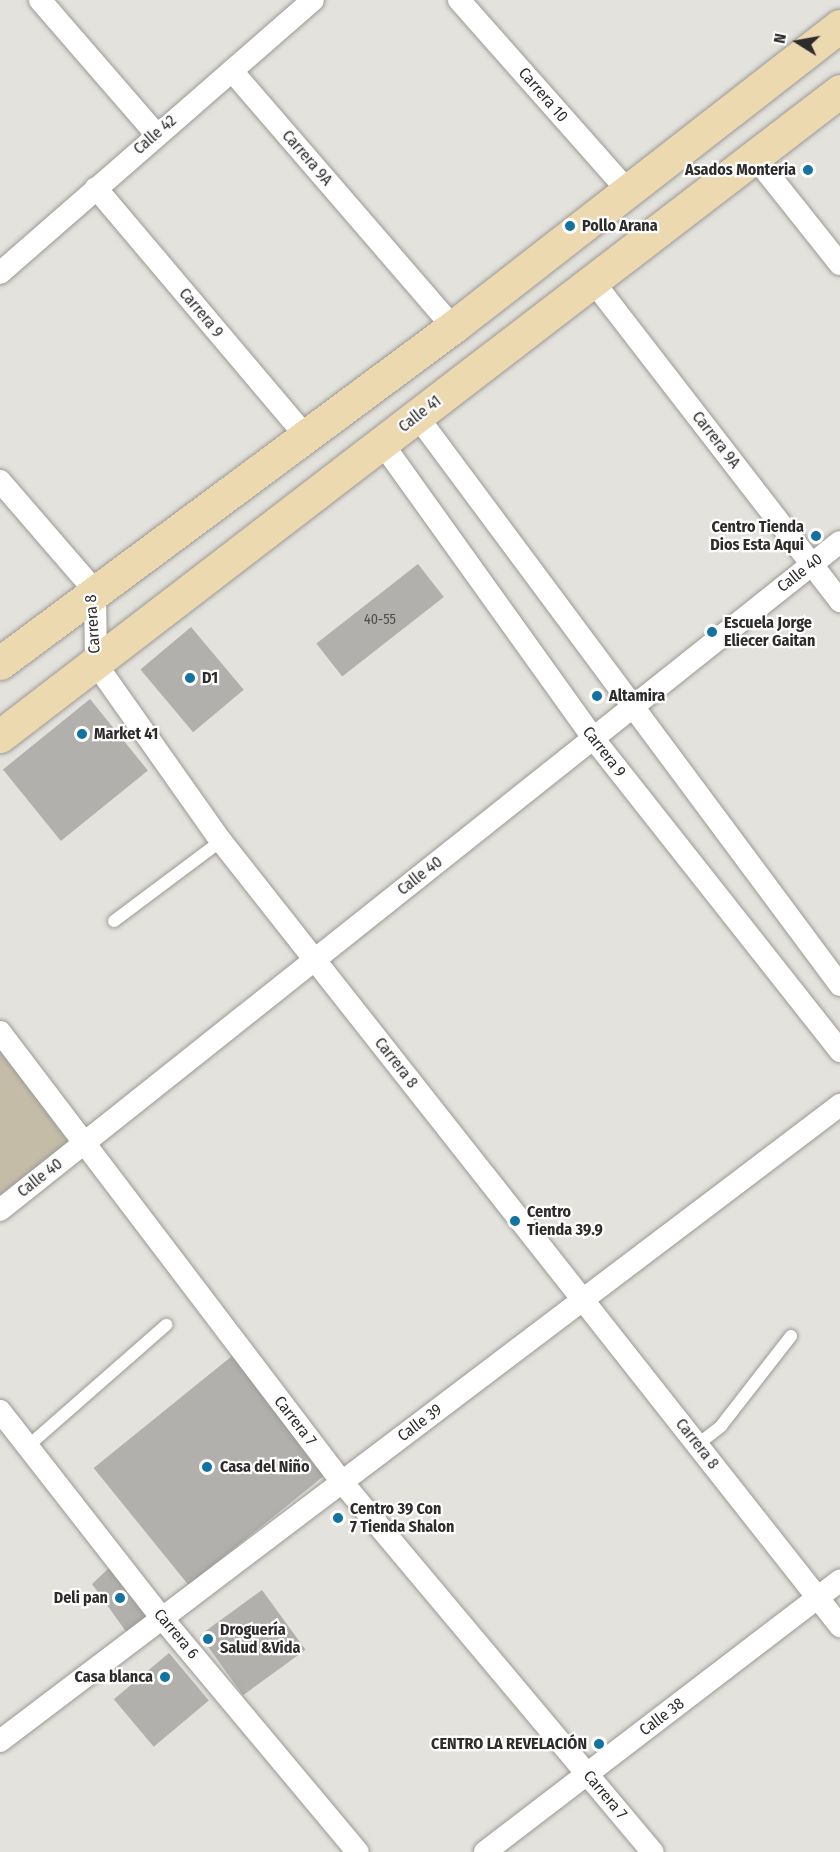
<!DOCTYPE html>
<html>
<head>
<meta charset="utf-8">
<style>
	body { margin:0 }
	#map { position:relative; width:840px; height:1852px; overflow:hidden; background:#e4e2dd; font-family:"Fira Sans Condensed",sans-serif }
	div>[style] { position:absolute }
	[style*='--x'] { left:calc(var(--x)*1px); top:calc(var(--y)*1px); width:calc(var(--w)*1px); rotate:calc(var(--a)*1deg) }
	.green>* { inset:0; background:#c5bca8 }
	.building>* { inset:0; background:#b2b0ac; transform-origin:0 0 }
	.roads { filter:drop-shadow(0 0 2px #9b9995) drop-shadow(0 0 2px #9b9995) }
	.service>* { height:12px; margin:-6px; padding:0 6px; transform-origin:6px; border-radius:6px; background:#fff }
	.minor>* { height:22px; margin:-11px; padding:0 11px; transform-origin:11px; border-radius:11px; background:#fff }
	.primary>* { height:33px; margin:-16.5px; padding:0 16.5px; transform-origin:16.5px; border-radius:16.5px; background:#ecd9b0 }
	.dots>* { width:16px; height:16px; translate:-50% -50%; box-sizing:border-box; border:3px solid #fff; border-radius:50% }
	span { translate:-50% -50%; white-space:nowrap; text-align:center; line-height:1.15; -webkit-text-stroke:4.5px #fff; paint-order:stroke }
	.number-label { font-size:14px; color:#4e4d4b }
	.number-label span { -webkit-text-stroke-width:0 }
	.street-label { font-size:16px; color:#2d2c2b }
	.poi-label { font-size:16px; color:#2d2c2b; font-weight:700 }
	.right { translate:-100% -50%; text-align:right }
	.left { translate:0 -50%; text-align:left }
	.north { position:absolute; left:768px; top:12px; width:60px; height:60px; -webkit-text-stroke:4px #fff; paint-order:stroke; rotate:281deg; font-size:16px; font-weight:700; line-height:24px; text-align:center; color:#2d2c2b }
	.north::after { content:''; display:block; margin:auto; width:21px; height:27px; background:#2d2c2b; clip-path:polygon(50% 0,100% 100%,50% 72%,0 100%) }
</style>
</head>
<body>
<div id="map">
	<div class="green">
		<div style="clip-path:polygon(0 1045px,70px 1141px,0 1199px)"></div>
	</div>
	<div class="building">
		<div style="left:418px;top:564px;width:42px;height:129px;rotate:52deg"></div>
		<div style="left:191px;top:627px;width:82px;height:66px;rotate:50deg"></div>
		<div style="left:90px;top:699px;width:92px;height:112px;rotate:51deg"></div>
		<div style="left:232px;top:1356px;width:151px;height:178px;rotate:51deg"></div>
		<div style="clip-path:polygon(111px 1566px,150px 1613px,127px 1633px,92px 1584px)"></div>
		<div style="left:262px;top:1590px;width:74px;height:77px;rotate:54deg"></div>
		<div style="left:169px;top:1653px;width:62px;height:72px;rotate:50deg"></div>
	</div>
	<div class="roads">
		<div class="service">
			<div style="--x:114;--y:921;--w:134;--a:-36.8"></div>
			<div style="--x:697;--y:1445;--w:31;--a:-38"></div>
			<div style="--x:721;--y:1426;--w:114;--a:-52.1"></div>
			<div style="--x:28;--y:1446;--w:184;--a:-41.2"></div>
		</div>
		<div class="minor">
			<div style="--x:40;--y:0;--w:177;--a:49.1"></div>
			<div style="--x:459;--y:0;--w:254;--a:48.5"></div>
			<div style="--x:232;--y:71;--w:338;--a:49.2"></div>
			<div style="--x:754;--y:156;--w:138;--a:51.5"></div>
			<div style="--x:96;--y:188;--w:327;--a:49.8"></div>
			<div style="--x:0;--y:273;--w:415;--a:-41.1"></div>
			<div style="--x:592;--y:280;--w:406;--a:52.3"></div>
			<div style="--x:417;--y:416;--w:709;--a:53.37"></div>
			<div style="--x:382;--y:443;--w:363;--a:54.4"></div>
			<div style="--x:593;--y:738;--w:399;--a:51.7"></div>
			<div style="--x:0;--y:481;--w:145;--a:49.2"></div>
			<div style="--x:95;--y:591;--w:73;--a:89.2"></div>
			<div style="--x:96;--y:664;--w:217;--a:54.8"></div>
			<div style="--x:221;--y:841;--w:1000;--a:51.74"></div>
			<div style="--x:0;--y:1032;--w:565;--a:52.77"></div>
			<div style="--x:342;--y:1482;--w:483;--a:50"></div>
			<div style="--x:0;--y:1210;--w:1073;--a:-38.49"></div>
			<div style="--x:0;--y:1411;--w:263;--a:52"></div>
			<div style="--x:162;--y:1618;--w:305;--a:50.1"></div>
			<div style="--x:0;--y:1741;--w:1054;--a:-37.13"></div>
			<div style="--x:485;--y:1852;--w:447;--a:-37.4"></div>
		</div>
		<div class="primary">
			<div style="--x:0;--y:663;--w:564;--a:-36.57"></div>
			<div style="--x:453;--y:327;--w:490;--a:-37.9"></div>
			<div style="--x:0;--y:736;--w:1059;--a:-37.52"></div>
		</div>
	</div>
	<div class="dots">
		<div style="left:808px;top:170px;background:#1272a0"></div>
		<div style="left:570px;top:226px;background:#1272a0"></div>
		<div style="left:816px;top:536px;background:#1272a0"></div>
		<div style="left:712px;top:632px;background:#1272a0"></div>
		<div style="left:190px;top:678px;background:#1272a0"></div>
		<div style="left:597px;top:696px;background:#1272a0"></div>
		<div style="left:82px;top:734px;background:#1272a0"></div>
		<div style="left:515px;top:1221px;background:#1272a0"></div>
		<div style="left:207px;top:1467px;background:#1272a0"></div>
		<div style="left:338px;top:1518px;background:#1272a0"></div>
		<div style="left:120px;top:1598px;background:#1272a0"></div>
		<div style="left:208px;top:1639px;background:#1272a0"></div>
		<div style="left:165px;top:1677px;background:#1272a0"></div>
		<div style="left:599px;top:1744px;background:#1272a0"></div>
	</div>
	<div class="number-label">
		<span style="left:380px;top:620px">40-55</span>
	</div>
	<div class="street-label">
		<span style="left:543px;top:95px;rotate:49deg">Carrera 10</span>
		<span style="left:155px;top:135px;rotate:-41deg">Calle 42</span>
		<span style="left:307px;top:158px;rotate:49deg">Carrera 9A</span>
		<span style="left:201px;top:313px;rotate:50deg">Carrera 9</span>
		<span style="left:420px;top:414px;rotate:-38deg">Calle 41</span>
		<span style="left:716px;top:440px;rotate:52deg">Carrera 9A</span>
		<span style="left:800px;top:573px;rotate:-38deg">Calle 40</span>
		<span style="left:93px;top:624px;rotate:-94deg">Carrera 8</span>
		<span style="left:604px;top:752px;rotate:52deg">Carrera 9</span>
		<span style="left:420px;top:876px;rotate:-38deg">Calle 40</span>
		<span style="left:396px;top:1063px;rotate:52deg">Carrera 8</span>
		<span style="left:40px;top:1178px;rotate:-38deg">Calle 40</span>
		<span style="left:295px;top:1421px;rotate:52deg">Carrera 7</span>
		<span style="left:420px;top:1423px;rotate:-37deg">Calle 39</span>
		<span style="left:697px;top:1444px;rotate:52deg">Carrera 8</span>
		<span style="left:176px;top:1634px;rotate:50deg">Carrera 6</span>
		<span style="left:662px;top:1717px;rotate:-37deg">Calle 38</span>
		<span style="left:605px;top:1795px;rotate:50deg">Carrera 7</span>
	</div>
	<div class="poi-label">
		<span class="right" style="left:796px;top:170px">Asados Monteria</span>
		<span class="left" style="left:582px;top:226px">Pollo Arana</span>
		<span class="right" style="left:804px;top:536px">Centro Tienda<br>Dios Esta Aqui</span>
		<span class="left" style="left:724px;top:632px">Escuela Jorge<br>Eliecer Gaitan</span>
		<span class="left" style="left:202px;top:678px">D1</span>
		<span class="left" style="left:609px;top:696px">Altamira</span>
		<span class="left" style="left:94px;top:734px">Market 41</span>
		<span class="left" style="left:527px;top:1221px">Centro<br>Tienda 39.9</span>
		<span class="left" style="left:220px;top:1467px">Casa del Niño</span>
		<span class="left" style="left:350px;top:1518px">Centro 39 Con<br>7 Tienda Shalon</span>
		<span class="right" style="left:108px;top:1598px">Deli pan</span>
		<span class="left" style="left:220px;top:1639px">Droguería<br>Salud &amp;Vida</span>
		<span class="right" style="left:153px;top:1677px">Casa blanca</span>
		<span class="right" style="left:587px;top:1744px">CENTRO LA REVELACIÓN</span>
	</div>
	<div class="north">N</div>
</div>
</body>
</html>
